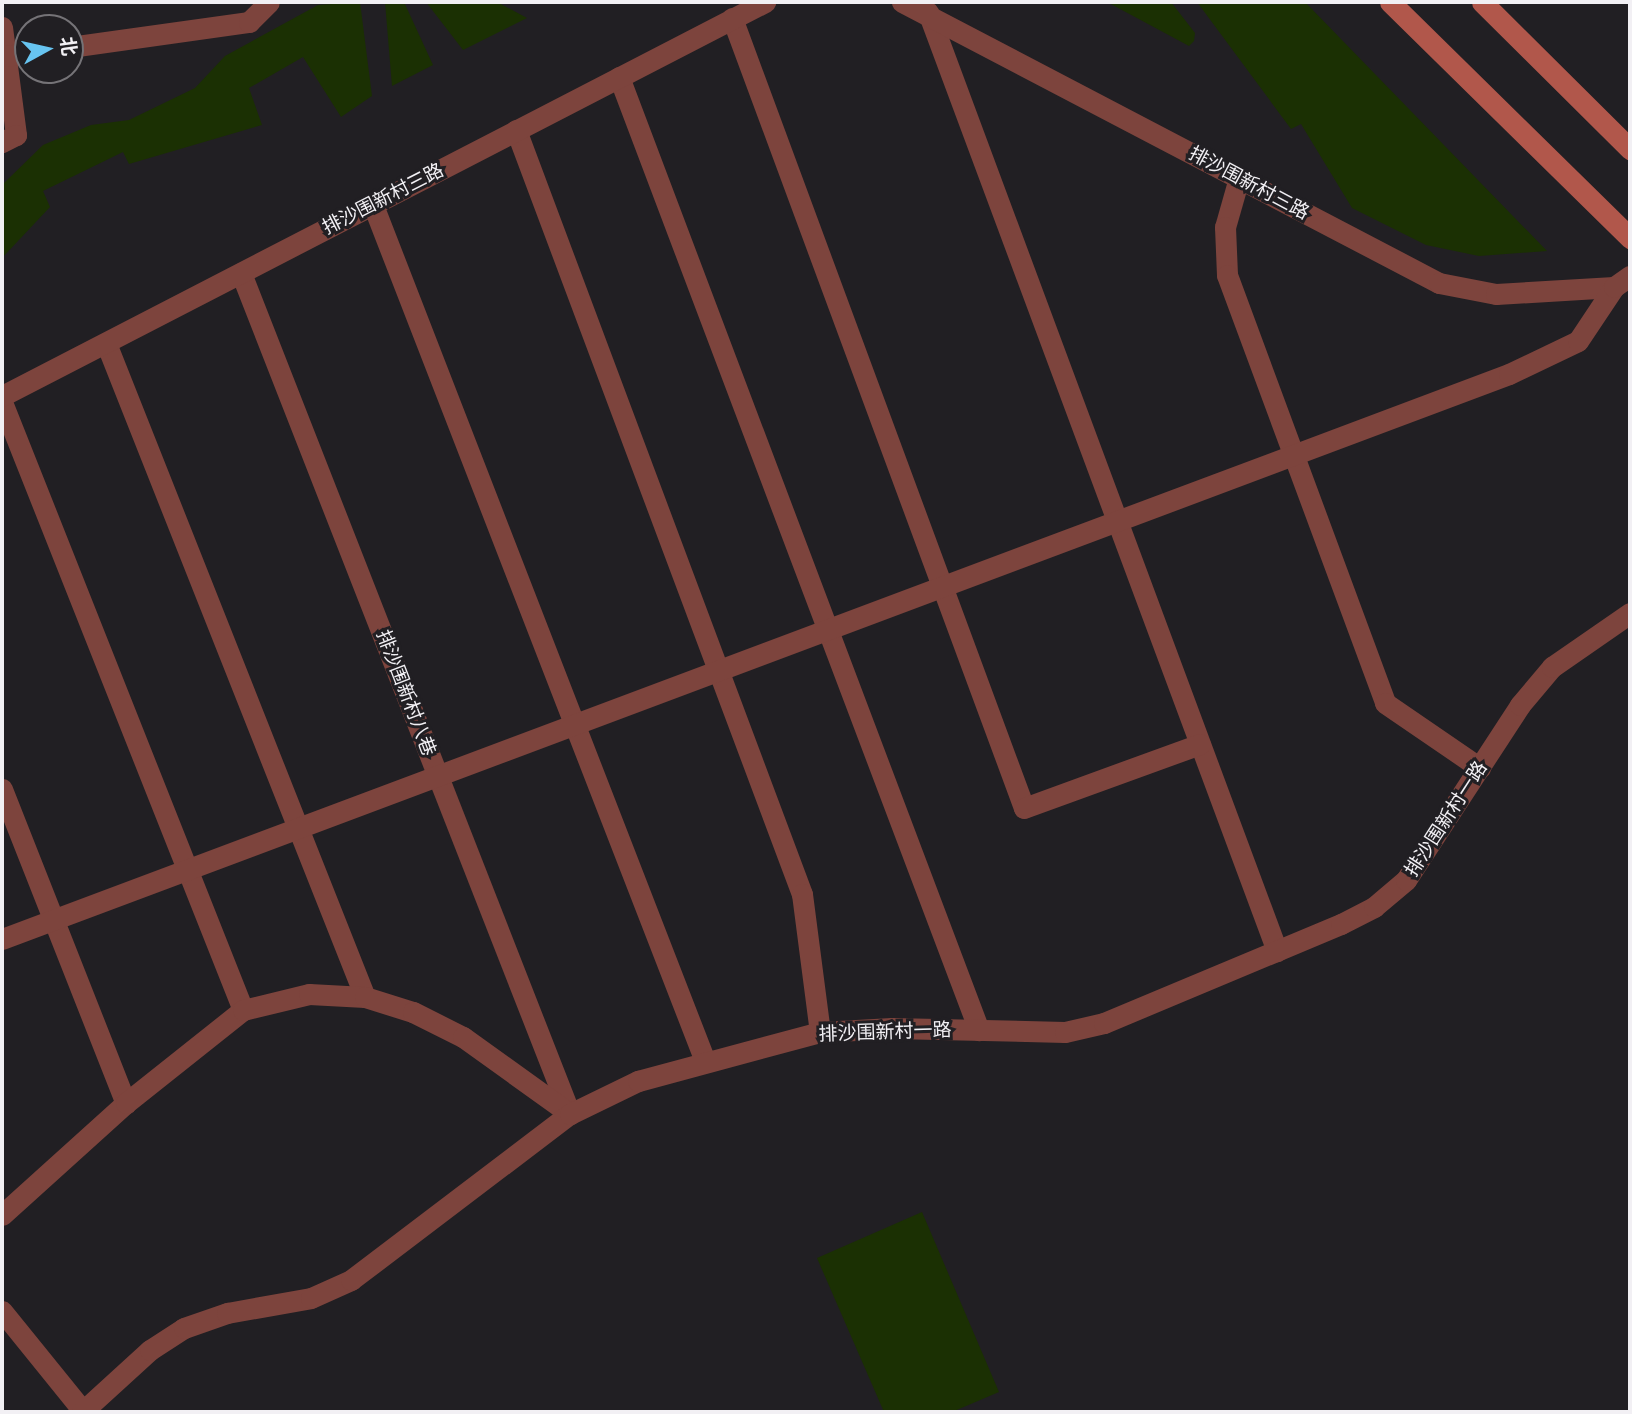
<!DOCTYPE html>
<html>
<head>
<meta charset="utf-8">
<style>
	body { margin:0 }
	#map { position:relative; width:1632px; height:1414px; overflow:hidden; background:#211f23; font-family:"Times New Roman","Noto Sans SC",serif }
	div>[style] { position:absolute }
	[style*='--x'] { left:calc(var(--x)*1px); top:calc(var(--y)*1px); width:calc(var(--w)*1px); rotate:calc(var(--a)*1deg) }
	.green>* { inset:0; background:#1b3003 }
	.lane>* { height:21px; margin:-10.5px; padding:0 10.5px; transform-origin:10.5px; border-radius:10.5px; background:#7d443d }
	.street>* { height:21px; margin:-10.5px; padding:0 10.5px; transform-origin:10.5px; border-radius:10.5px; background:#7d443d }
	.secondary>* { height:21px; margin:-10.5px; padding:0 10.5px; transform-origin:10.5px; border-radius:10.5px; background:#b1574b }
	span { translate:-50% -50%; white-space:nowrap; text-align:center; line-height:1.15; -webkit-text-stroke:6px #211f23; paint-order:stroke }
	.street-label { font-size:19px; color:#f2f0f4 }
	.frame { position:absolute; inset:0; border:4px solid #f2f0f4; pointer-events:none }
	.north { position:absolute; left:14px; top:14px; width:70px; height:70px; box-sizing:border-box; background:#211f23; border:2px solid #757377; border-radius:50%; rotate:82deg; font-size:19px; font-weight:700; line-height:28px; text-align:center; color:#f2f0f4 }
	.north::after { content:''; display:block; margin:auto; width:24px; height:32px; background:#67c4f0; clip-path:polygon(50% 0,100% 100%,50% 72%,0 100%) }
</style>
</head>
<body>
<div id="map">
	<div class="green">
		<div style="clip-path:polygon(360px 2px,372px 96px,341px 117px,303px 57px,249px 88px,262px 125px,129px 164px,123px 152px,43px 191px,50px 207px,2px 258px,2px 185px,43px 145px,91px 125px,129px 120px,195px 88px,225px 56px,318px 5px)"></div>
		<div style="clip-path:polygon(385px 2px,404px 2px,433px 65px,392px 86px)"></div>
		<div style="clip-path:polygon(426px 2px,497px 2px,527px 18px,463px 50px)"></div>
		<div style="clip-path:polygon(1107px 2px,1171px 2px,1195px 33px,1194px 41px,1189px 46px)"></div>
		<div style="clip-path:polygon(1197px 2px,1305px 2px,1547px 251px,1479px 256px,1426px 245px,1352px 208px,1301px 124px,1291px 129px)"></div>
		<div style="clip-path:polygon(922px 1212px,999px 1392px,952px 1412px,884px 1412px,817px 1258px)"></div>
	</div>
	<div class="lane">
		<div style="--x:928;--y:12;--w:1002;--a:69.61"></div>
		<div style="--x:732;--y:18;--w:842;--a:69.71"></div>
		<div style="--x:1024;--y:808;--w:187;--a:-20"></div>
		<div style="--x:2;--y:27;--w:109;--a:82.6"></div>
		<div style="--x:16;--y:135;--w:16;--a:153"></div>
		<div style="--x:70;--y:47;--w:181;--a:-8"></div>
		<div style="--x:249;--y:22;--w:28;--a:-45"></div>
		<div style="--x:6;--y:56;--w:22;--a:-8"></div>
		<div style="--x:619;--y:77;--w:1019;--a:69.31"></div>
		<div style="--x:516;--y:130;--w:816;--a:69.48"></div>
		<div style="--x:802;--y:894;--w:139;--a:82.6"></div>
		<div style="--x:1239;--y:178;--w:51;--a:105.9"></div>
		<div style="--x:1225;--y:227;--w:48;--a:87.6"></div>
		<div style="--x:1227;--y:275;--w:456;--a:69.7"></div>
		<div style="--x:1385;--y:703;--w:115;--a:34.4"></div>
		<div style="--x:373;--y:205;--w:918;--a:68.8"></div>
		<div style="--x:241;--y:273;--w:903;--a:68.63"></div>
		<div style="--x:106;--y:343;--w:703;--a:68.4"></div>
		<div style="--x:2;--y:402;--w:654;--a:68.38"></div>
		<div style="--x:2;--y:789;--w:338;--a:68.5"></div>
		<div style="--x:2;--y:1215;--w:167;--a:-42.1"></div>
		<div style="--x:126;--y:1103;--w:149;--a:-38.5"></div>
		<div style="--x:243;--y:1010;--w:68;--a:-13.6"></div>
		<div style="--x:309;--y:994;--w:56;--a:3.1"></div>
		<div style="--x:365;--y:997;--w:50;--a:17.4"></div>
		<div style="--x:413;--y:1012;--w:56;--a:26.6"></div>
		<div style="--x:463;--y:1037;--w:132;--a:35.7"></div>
	</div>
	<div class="street">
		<div style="--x:902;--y:2;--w:606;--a:27.62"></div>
		<div style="--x:1439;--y:283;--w:58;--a:10.9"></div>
		<div style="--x:1496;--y:294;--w:118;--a:-3.4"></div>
		<div style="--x:2;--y:396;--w:859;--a:-27.31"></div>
		<div style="--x:2;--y:939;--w:1609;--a:-20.55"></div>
		<div style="--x:1509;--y:374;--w:76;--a:-25.6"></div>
		<div style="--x:1578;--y:341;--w:65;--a:-56.3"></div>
		<div style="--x:1614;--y:287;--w:19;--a:-35"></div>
		<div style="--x:2;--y:1311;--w:129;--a:51"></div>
		<div style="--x:82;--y:1412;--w:92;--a:-42.4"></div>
		<div style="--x:150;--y:1350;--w:40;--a:-32.9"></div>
		<div style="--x:184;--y:1328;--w:46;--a:-19.2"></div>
		<div style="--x:227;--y:1313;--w:85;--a:-10.1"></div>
		<div style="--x:311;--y:1298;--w:44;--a:-24.2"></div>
		<div style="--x:351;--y:1280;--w:275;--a:-37.2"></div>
		<div style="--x:570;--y:1114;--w:76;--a:-25.9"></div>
		<div style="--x:638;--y:1081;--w:188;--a:-15.1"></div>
		<div style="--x:820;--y:1032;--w:72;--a:-3.2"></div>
		<div style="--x:892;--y:1028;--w:173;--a:1.3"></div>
		<div style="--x:1065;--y:1032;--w:40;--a:-13"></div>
		<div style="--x:1104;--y:1023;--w:257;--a:-22.7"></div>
		<div style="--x:1341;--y:924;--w:37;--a:-27"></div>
		<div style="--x:1374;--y:907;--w:42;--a:-40.2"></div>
		<div style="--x:1406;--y:880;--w:209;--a:-56.9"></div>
		<div style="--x:1520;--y:705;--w:50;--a:-49.9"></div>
		<div style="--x:1552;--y:667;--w:95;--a:-34.7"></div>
	</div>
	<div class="secondary">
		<div style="--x:1390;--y:2;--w:337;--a:44.5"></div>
		<div style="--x:1482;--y:2;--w:209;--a:44.8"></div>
	</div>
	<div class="street-label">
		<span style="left:1249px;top:183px;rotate:28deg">排沙围新村三路</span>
		<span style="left:383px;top:199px;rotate:-27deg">排沙围新村三路</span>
		<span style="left:406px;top:693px;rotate:69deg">排沙围新村八巷</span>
		<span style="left:1446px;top:819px;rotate:-57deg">排沙围新村一路</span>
		<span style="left:885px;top:1032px;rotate:-2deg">排沙围新村一路</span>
	</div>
	<div class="frame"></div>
	<div class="north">北</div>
</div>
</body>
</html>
